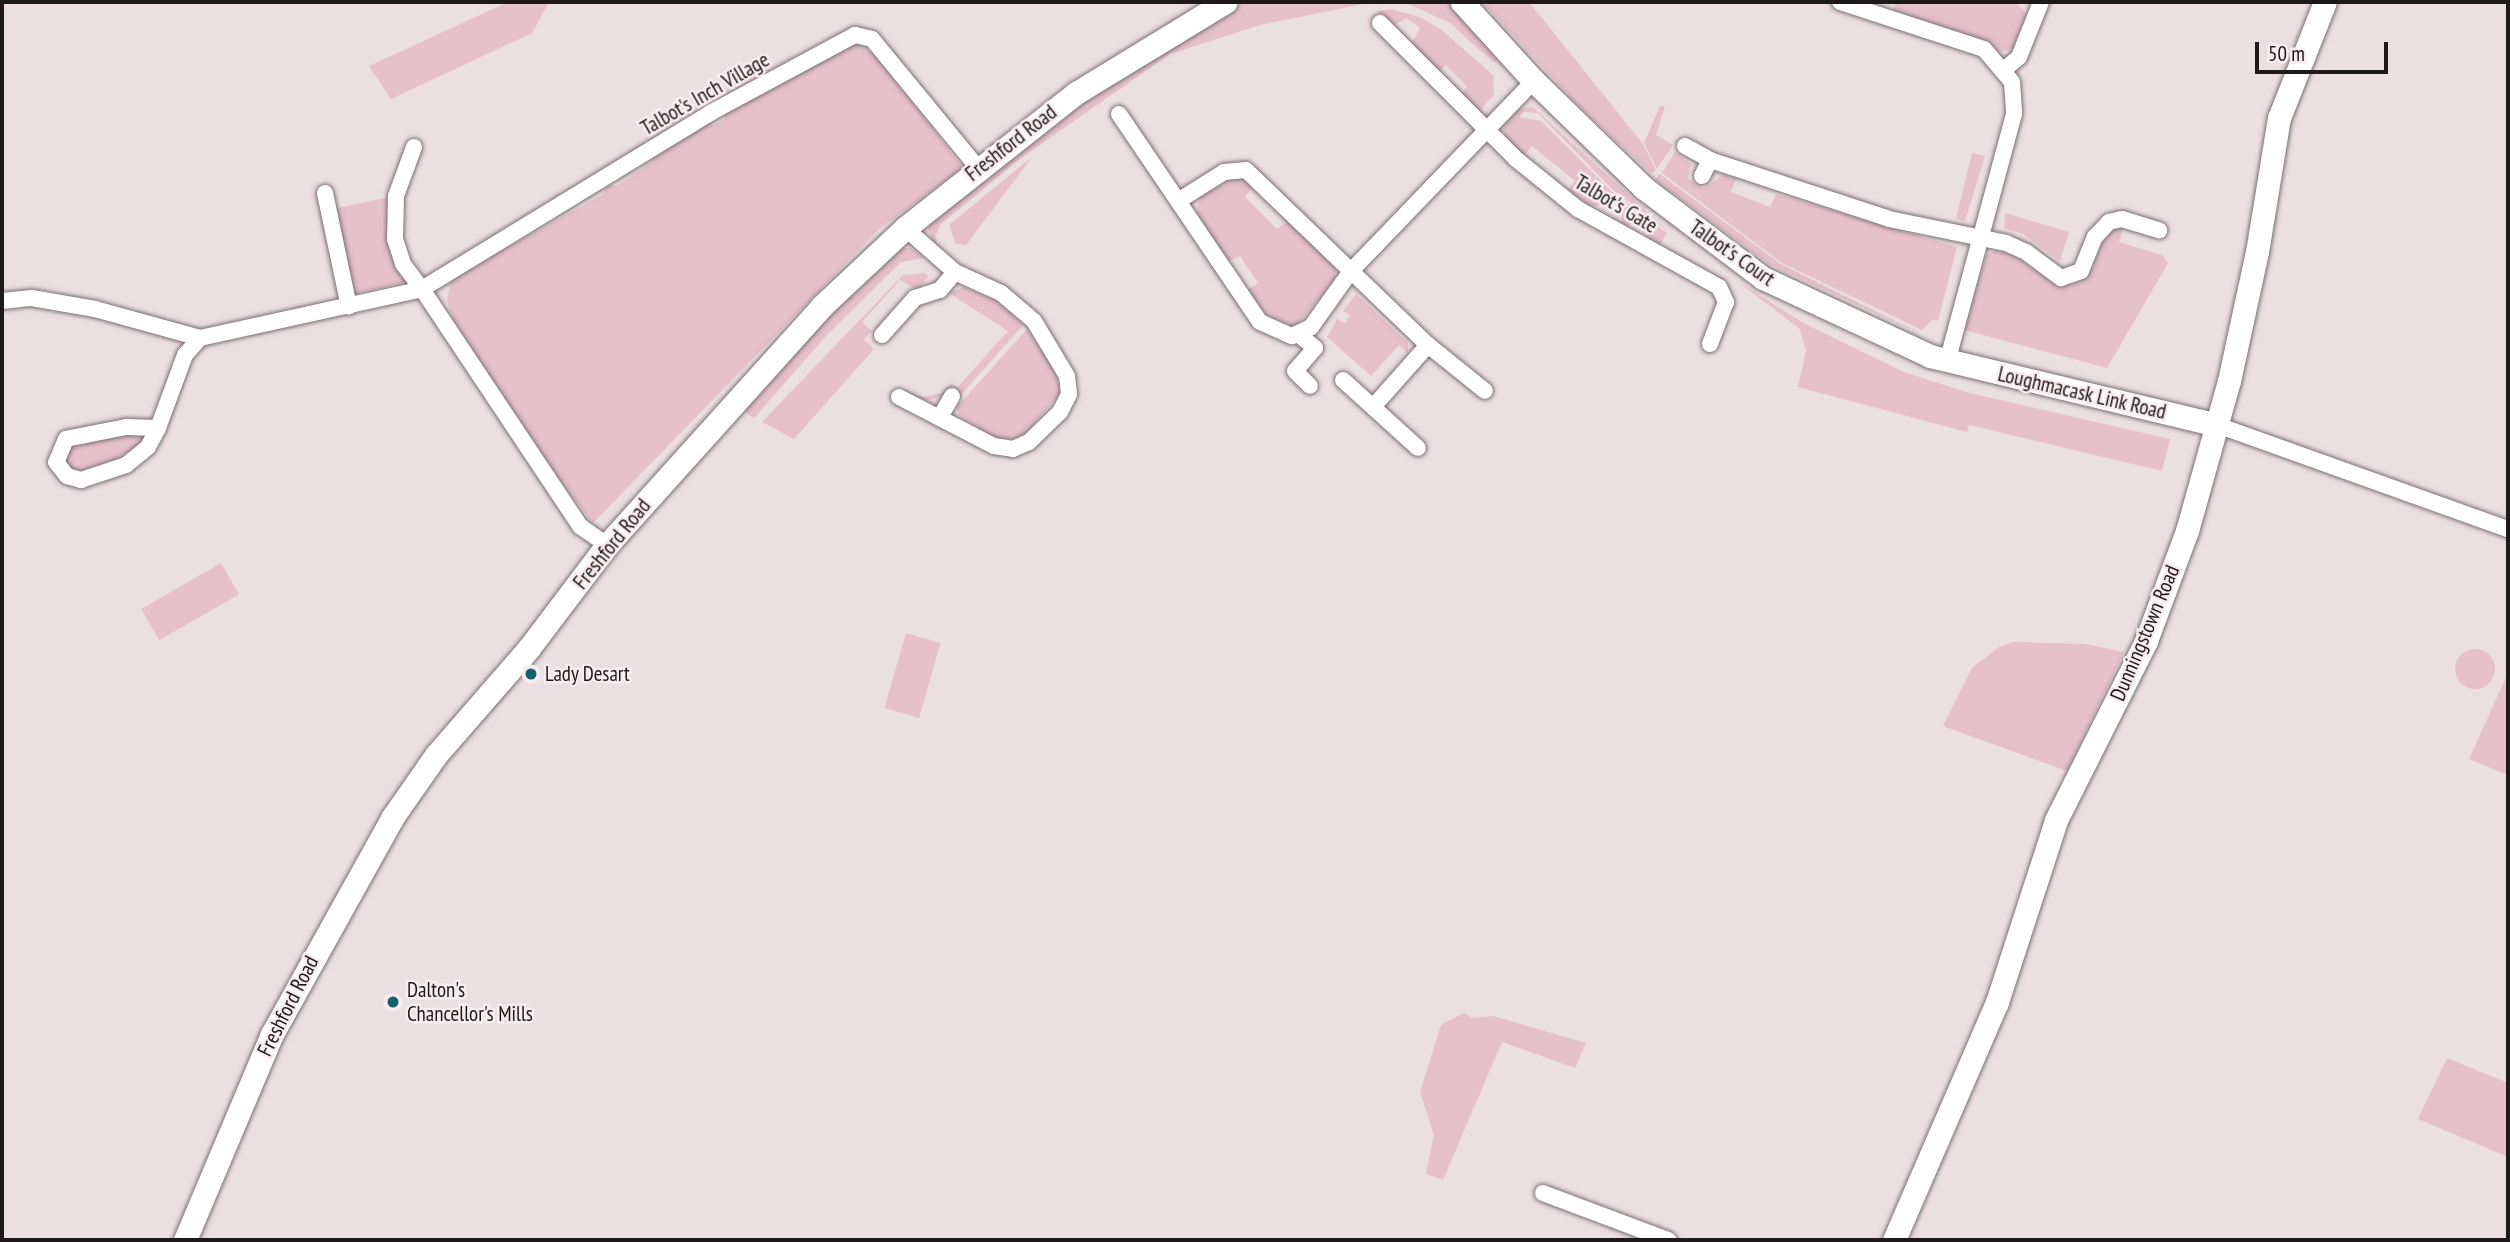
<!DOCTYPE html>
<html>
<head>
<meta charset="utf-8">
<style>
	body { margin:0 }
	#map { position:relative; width:2510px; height:1242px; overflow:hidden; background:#ebdfe2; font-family:"PT Sans Narrow",sans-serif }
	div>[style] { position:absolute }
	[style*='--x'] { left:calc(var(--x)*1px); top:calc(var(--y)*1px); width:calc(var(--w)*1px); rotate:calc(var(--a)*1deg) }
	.green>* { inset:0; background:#e6c0ca; transform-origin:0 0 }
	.round { border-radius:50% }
	.roads { filter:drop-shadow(0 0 2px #7a7073) drop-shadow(0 0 2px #7a7073) }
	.street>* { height:16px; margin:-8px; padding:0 8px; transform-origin:8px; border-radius:8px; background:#fff }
	.secondary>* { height:23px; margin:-11.5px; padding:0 11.5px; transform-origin:11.5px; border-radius:11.5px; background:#fff }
	.dots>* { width:19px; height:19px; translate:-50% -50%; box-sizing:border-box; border:4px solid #f8ecef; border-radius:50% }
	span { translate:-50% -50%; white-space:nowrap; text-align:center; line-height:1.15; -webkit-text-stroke:5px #f8ecef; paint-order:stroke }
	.street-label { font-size:21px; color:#1e1a1b }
	.poi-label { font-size:21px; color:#1e1a1b }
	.left { translate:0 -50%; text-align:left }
	.frame { position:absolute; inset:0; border:4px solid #1e1a1b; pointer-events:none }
	.scale { position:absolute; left:2255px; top:42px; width:133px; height:32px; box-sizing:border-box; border:4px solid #1e1a1b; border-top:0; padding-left:9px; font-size:21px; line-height:24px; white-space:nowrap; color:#1e1a1b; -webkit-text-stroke:5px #f8ecef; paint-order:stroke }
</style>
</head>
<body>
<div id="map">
	<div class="green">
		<div style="clip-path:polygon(508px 2px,549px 2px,532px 33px,391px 99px,369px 66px)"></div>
		<div style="clip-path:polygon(1245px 2px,1373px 2px,1260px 25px,1170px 54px,1021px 158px,941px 224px,935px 237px,938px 246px,933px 242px,928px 229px,932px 221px,1023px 144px,1144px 60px)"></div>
		<div style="clip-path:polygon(1404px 2px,1449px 2px,1500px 57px,1494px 63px,1450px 23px)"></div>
		<div style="clip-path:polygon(1482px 2px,1529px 2px,1643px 144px,1656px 170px,1651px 173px,1581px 108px)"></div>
		<div style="clip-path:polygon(1896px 2px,2016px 2px,2027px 15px,2013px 48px,2001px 52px,1988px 42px,1893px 10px)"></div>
		<div style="clip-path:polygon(1391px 9px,1422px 18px,1443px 31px,1493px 75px,1494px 95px,1477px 113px,1458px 98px,1467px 87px,1446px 65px,1436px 74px,1411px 45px,1420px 28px,1407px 18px,1392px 26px,1381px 18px,1378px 11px)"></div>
		<div style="clip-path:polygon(856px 43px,876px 56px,963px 168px,880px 228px,593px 523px,516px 423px,454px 321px,447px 301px,451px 279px,602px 195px,608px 185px,617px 186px,653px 161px,651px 155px,707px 121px,714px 125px,725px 119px,725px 111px,743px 105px,744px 100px)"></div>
		<div style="clip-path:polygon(1660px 106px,1665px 106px,1656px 135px,1673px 145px,1657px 169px,1644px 143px)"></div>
		<div style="clip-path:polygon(1533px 107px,1668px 231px,1612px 189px,1538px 113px,1524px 112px,1519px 117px,1541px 121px,1611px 191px,1667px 233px,1659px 246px,1646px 238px,1652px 228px,1635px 217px,1627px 228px,1621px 223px,1623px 203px,1612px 194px,1598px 206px,1588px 206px,1567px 191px,1575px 181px,1532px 146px,1523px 157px,1506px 140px,1503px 124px,1517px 109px)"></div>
		<div style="clip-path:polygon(1675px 152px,1691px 164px,1688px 179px,1704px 188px,1723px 175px,1736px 179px,1731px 192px,1770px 207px,1776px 194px,1957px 247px,1938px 321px,1933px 319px,1922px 330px,1782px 263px,1662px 173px)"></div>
		<div style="clip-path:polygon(1972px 153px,1985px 156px,1965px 221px,1956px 219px)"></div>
		<div style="clip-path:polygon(1033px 156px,966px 245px,956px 244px,949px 225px)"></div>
		<div style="clip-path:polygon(1660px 174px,1781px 264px,1923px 335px,1769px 264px,1655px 179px)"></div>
		<div style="clip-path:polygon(1239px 176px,1253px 187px,1245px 197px,1277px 229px,1290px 219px,1336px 267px,1334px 281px,1295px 327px,1265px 314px,1247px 290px,1258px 283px,1240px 256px,1228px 262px,1197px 213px,1199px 197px)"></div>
		<div style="left:389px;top:197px;width:87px;height:56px;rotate:78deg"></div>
		<div style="clip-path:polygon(2005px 213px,2069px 232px,2060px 261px,2023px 234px,2004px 228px)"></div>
		<div style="clip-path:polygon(2116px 227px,2123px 229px,2119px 242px,2162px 255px,2168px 263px,2107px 368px,1964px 330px,1987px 254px,1995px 251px,2011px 254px,2056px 285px,2074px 284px,2085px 278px,2102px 239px)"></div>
		<div style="clip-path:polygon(902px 248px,911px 248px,924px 258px,901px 262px,826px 336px,754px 418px,741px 410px,846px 295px)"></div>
		<div style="clip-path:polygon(925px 273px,929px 276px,917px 290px,900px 280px,862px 322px,872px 331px,864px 339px,874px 349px,794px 439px,762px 422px,903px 275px)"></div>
		<div style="clip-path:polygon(1737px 281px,1805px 324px,1904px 372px,1966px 392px,2170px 439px,2162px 471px,1969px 425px,1967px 432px,1798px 387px,1806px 351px,1800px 329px)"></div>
		<div style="clip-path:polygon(963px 287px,996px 301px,1024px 324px,959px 397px,950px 389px,942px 397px,926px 400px,901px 391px,925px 397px,942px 393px,951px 384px,958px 387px,1008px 331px,949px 293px)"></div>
		<div style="clip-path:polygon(1356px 294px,1408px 343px,1408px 353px,1399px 345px,1371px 376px,1327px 337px,1337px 319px,1345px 323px,1350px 315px,1343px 311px)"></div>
		<div style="clip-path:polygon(1027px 329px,1055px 371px,1061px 393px,1022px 437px,999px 440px,959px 416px,957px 407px)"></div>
		<div style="clip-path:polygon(146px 432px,139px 448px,120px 463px,83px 475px,72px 471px,63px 460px,71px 441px)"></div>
		<div style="left:221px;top:563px;width:36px;height:92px;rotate:60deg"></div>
		<div style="left:906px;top:633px;width:36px;height:78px;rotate:16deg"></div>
		<div style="clip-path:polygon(2013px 642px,2086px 644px,2124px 652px,2067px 771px,1943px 726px,1972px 668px,1999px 647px)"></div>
		<div class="round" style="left:2455px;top:649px;width:40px;height:40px"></div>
		<div style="clip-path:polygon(2508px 673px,2508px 775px,2469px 759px)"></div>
		<div style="clip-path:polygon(1464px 1013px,1472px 1018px,1493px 1016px,1586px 1043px,1575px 1068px,1502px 1042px,1443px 1180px,1426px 1174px,1434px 1135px,1420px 1092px,1441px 1025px)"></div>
		<div style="clip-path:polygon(2447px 1058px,2508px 1083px,2508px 1157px,2418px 1119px)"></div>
	</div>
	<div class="roads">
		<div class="street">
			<div style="--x:1840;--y:2;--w:151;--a:18.1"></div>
			<div style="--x:1984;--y:49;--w:43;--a:49.7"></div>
			<div style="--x:2012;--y:82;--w:32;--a:86"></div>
			<div style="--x:2014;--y:114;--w:257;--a:105.1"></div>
			<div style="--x:1380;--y:23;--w:192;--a:45"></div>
			<div style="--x:1516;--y:159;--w:80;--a:38.9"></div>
			<div style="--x:1578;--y:209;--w:161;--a:29"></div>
			<div style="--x:1719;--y:287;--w:17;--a:65"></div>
			<div style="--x:1726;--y:302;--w:45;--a:110.9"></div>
			<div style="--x:2005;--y:69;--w:18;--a:-41"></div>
			<div style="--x:2019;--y:57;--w:59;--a:-68.2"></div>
			<div style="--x:1119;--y:114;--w:251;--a:55.9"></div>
			<div style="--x:1260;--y:322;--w:35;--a:24"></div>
			<div style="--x:1292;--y:336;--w:21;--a:-25"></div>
			<div style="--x:1311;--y:327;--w:69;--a:-54.5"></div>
			<div style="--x:1351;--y:271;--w:264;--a:-46.1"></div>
			<div style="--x:1685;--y:146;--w:29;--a:29"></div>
			<div style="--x:1710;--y:160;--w:188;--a:18.2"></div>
			<div style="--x:1889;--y:219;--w:119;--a:11.6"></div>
			<div style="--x:2006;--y:243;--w:22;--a:24"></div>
			<div style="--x:2026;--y:252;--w:44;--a:36.6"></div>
			<div style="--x:2061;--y:278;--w:21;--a:-19"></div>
			<div style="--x:2081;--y:271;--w:37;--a:-68"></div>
			<div style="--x:2095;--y:237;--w:21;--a:-47"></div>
			<div style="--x:2109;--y:222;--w:13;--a:-13"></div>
			<div style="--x:2122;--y:219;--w:39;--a:17"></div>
			<div style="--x:414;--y:147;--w:52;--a:110.2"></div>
			<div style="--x:396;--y:196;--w:43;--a:91.3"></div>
			<div style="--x:395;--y:239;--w:26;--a:72"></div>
			<div style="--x:403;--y:264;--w:31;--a:53"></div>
			<div style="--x:1702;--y:176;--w:18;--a:-63"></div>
			<div style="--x:325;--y:193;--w:116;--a:78.1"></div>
			<div style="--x:1178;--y:201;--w:54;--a:-32.2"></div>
			<div style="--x:1224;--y:172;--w:22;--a:-5"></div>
			<div style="--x:1246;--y:170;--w:252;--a:43.9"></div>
			<div style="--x:1428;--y:345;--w:73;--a:38.9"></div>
			<div style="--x:2;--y:301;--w:30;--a:-6"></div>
			<div style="--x:32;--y:298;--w:64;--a:9.9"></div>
			<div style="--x:95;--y:309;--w:109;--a:15.4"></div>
			<div style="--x:200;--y:338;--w:227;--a:-12.4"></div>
			<div style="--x:1298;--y:334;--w:22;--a:39"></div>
			<div style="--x:1315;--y:348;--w:30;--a:131"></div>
			<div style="--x:1295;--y:371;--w:21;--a:45"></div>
			<div style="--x:882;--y:335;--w:50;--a:-48.3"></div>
			<div style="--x:915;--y:298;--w:26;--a:-18"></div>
			<div style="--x:940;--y:290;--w:23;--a:-50"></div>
			<div style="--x:1343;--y:380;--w:101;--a:42.2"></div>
			<div style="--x:899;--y:397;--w:107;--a:27.3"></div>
			<div style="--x:994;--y:446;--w:19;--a:9"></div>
			<div style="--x:1013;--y:449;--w:17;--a:-24"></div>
			<div style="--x:1029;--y:442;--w:43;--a:-44.1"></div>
			<div style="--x:1060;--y:412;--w:20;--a:-63"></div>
			<div style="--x:1069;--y:394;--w:18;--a:-96"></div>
			<div style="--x:1067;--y:376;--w:64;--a:-121"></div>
			<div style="--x:1034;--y:321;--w:43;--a:-139.7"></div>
			<div style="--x:1001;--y:293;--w:51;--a:-155.5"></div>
			<div style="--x:955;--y:272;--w:67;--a:-138.7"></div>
			<div style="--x:1373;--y:407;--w:83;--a:-48.4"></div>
			<div style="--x:940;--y:417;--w:24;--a:-60"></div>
			<div style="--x:2217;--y:425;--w:309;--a:19.7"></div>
			<div style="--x:158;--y:428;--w:32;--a:-178"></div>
			<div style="--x:126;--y:427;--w:61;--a:168.7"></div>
			<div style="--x:66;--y:439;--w:25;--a:113"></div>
			<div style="--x:56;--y:462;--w:18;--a:52"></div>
			<div style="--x:67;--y:476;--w:15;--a:16"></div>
			<div style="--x:81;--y:480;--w:47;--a:-18.4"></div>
			<div style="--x:126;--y:465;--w:28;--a:-39"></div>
			<div style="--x:148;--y:447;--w:21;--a:-62"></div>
			<div style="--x:158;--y:428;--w:78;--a:-69.7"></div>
			<div style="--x:185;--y:355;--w:23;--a:-49"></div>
			<div style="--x:607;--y:545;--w:33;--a:-145"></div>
			<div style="--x:580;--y:526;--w:285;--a:-123.7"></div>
			<div style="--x:422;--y:289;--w:338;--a:-31.4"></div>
			<div style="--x:710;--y:113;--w:165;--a:-28.3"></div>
			<div style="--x:855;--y:35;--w:17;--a:13"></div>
			<div style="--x:872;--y:39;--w:167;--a:50.6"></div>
			<div style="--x:1543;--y:1193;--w:134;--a:20.6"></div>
		</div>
		<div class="secondary">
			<div style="--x:1462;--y:2;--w:107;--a:47.7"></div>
			<div style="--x:1534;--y:81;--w:153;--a:44.2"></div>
			<div style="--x:1644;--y:188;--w:149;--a:37.1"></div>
			<div style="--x:1763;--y:278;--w:184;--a:25"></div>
			<div style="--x:1930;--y:356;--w:295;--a:13.5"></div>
			<div style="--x:185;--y:1240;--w:224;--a:-67.1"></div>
			<div style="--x:272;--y:1034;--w:247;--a:-60.9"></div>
			<div style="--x:392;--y:818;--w:77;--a:-55.1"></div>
			<div style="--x:436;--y:755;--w:142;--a:-49"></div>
			<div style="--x:529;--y:648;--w:129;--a:-52.9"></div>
			<div style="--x:607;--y:545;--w:321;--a:-48"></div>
			<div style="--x:822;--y:306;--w:114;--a:-43.2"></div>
			<div style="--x:905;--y:228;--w:218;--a:-38.3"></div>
			<div style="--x:1076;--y:93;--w:175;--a:-31.4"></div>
			<div style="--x:1894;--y:1240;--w:259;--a:-66.6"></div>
			<div style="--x:1997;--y:1002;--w:191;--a:-72"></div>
			<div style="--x:2056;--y:820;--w:200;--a:-63.3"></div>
			<div style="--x:2146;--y:641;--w:117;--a:-69.6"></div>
			<div style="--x:2187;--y:531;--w:156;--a:-74.4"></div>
			<div style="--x:2229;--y:381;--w:132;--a:-77.8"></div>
			<div style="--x:2257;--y:252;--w:136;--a:-80.7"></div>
			<div style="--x:2279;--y:118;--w:125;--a:-68.4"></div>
		</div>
	</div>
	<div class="dots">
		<div style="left:531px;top:674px;background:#15616d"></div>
		<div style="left:393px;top:1002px;background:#15616d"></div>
	</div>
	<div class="street-label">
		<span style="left:705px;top:94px;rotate:-30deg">Talbot's Inch Village</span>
		<span style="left:1011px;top:143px;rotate:-38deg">Freshford Road</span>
		<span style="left:1616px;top:204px;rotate:31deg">Talbot's Gate</span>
		<span style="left:1732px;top:253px;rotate:35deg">Talbot's Court</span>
		<span style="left:2082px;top:393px;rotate:13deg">Loughmacask Link Road</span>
		<span style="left:612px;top:544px;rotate:-51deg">Freshford Road</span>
		<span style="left:2145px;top:633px;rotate:-67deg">Dunningstown Road</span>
		<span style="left:288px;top:1006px;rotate:-63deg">Freshford Road</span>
	</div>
	<div class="poi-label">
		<span class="left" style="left:545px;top:674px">Lady Desart</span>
		<span class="left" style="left:407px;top:1002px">Dalton's<br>Chancellor's Mills</span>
	</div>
	<div class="frame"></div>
	<div class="scale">50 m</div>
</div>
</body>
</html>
